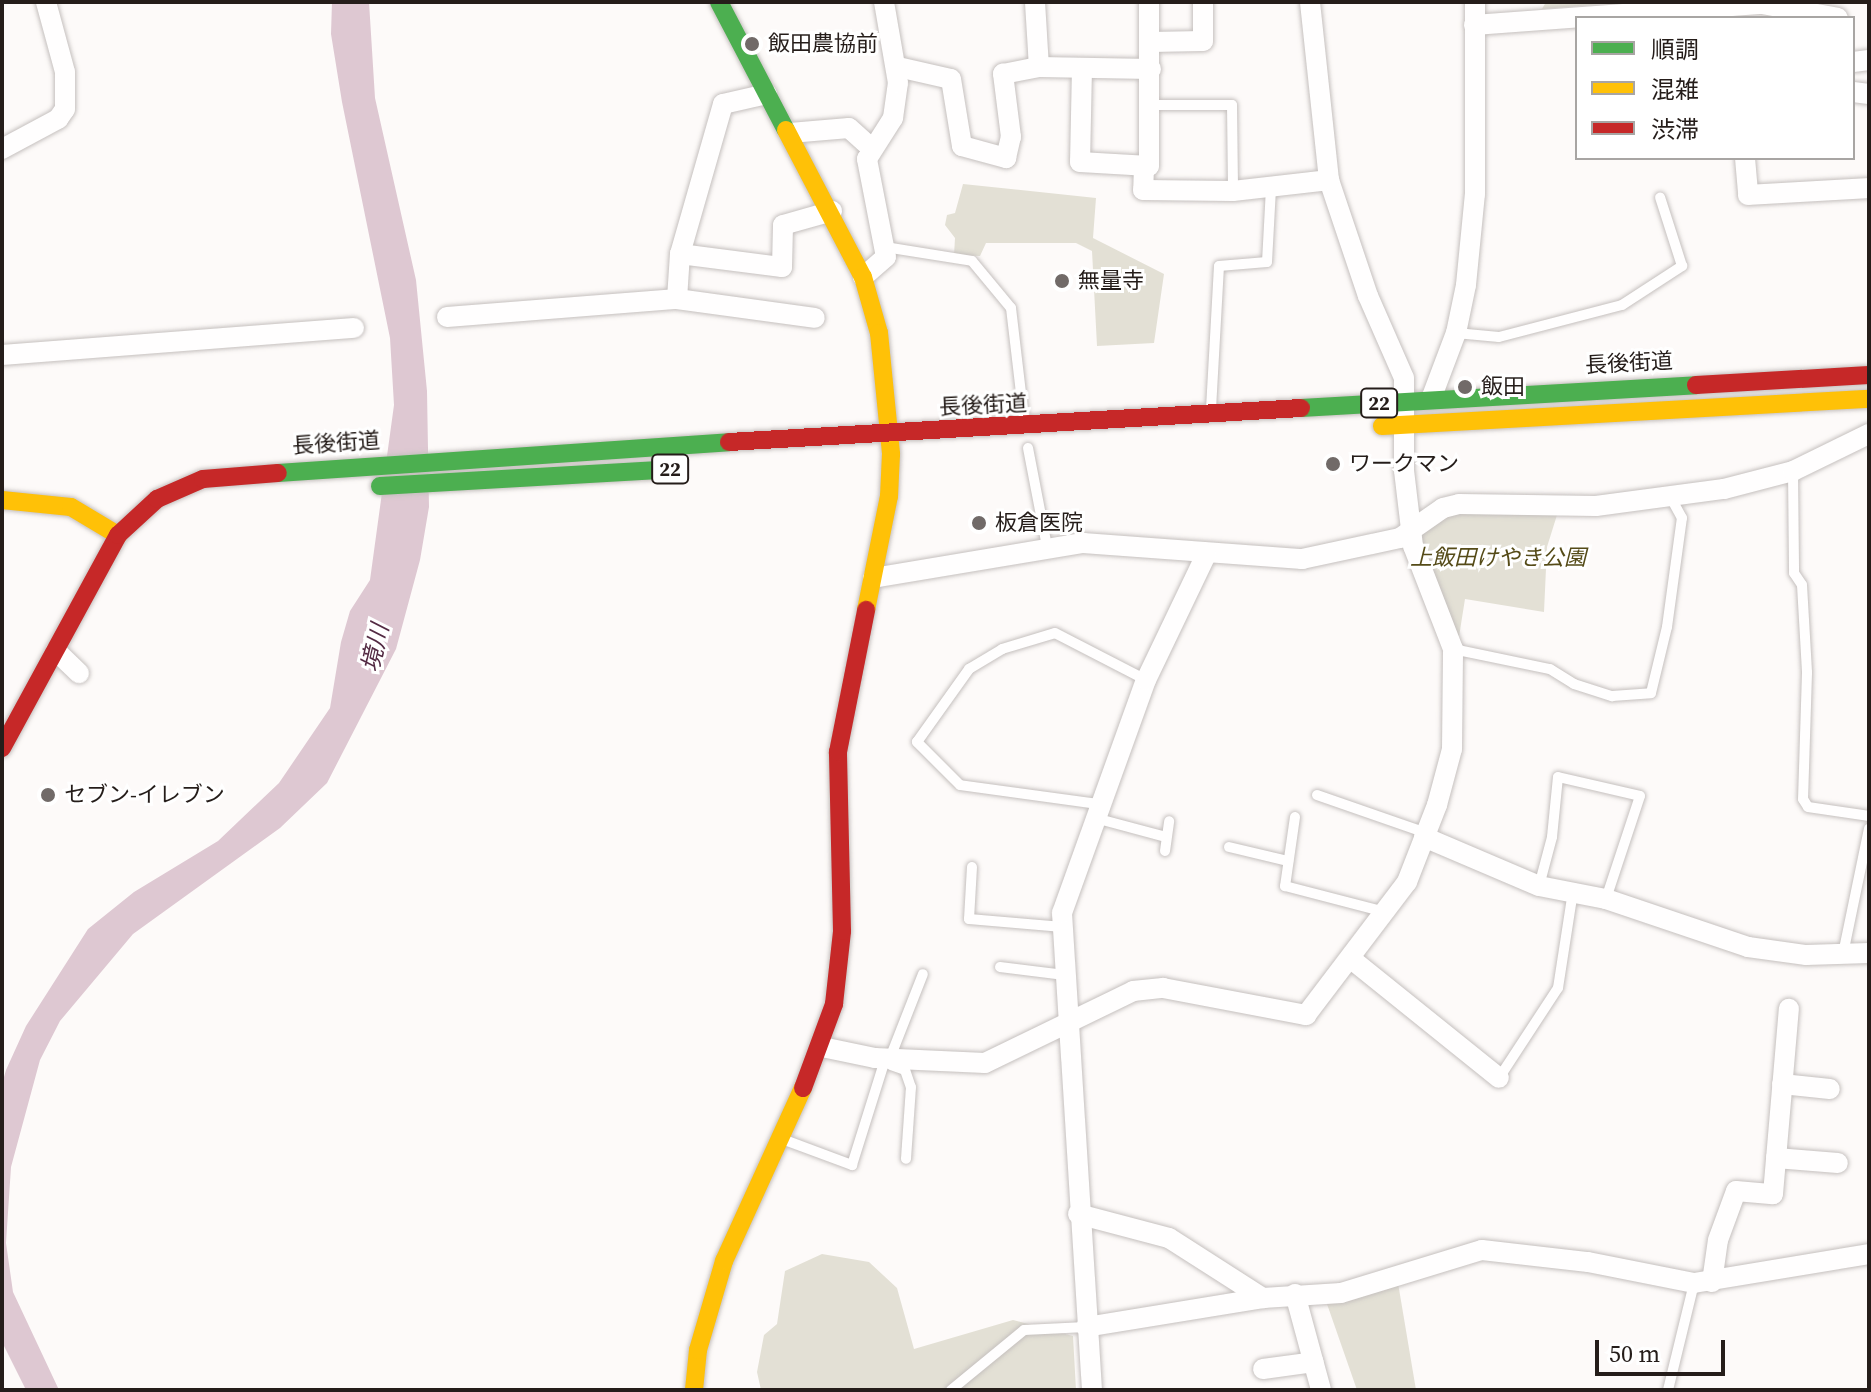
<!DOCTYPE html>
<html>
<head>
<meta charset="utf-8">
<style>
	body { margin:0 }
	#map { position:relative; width:1871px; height:1392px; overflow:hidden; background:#fdfaf9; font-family:"Source Serif 4","Noto Sans JP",serif }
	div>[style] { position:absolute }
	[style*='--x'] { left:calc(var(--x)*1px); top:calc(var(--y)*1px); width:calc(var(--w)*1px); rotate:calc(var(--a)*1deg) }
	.green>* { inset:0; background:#e3e0d5 }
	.water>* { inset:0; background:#dec8d2 }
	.roads { filter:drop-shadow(0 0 2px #c5c0be) drop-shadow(0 0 2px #c5c0be) }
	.lane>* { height:10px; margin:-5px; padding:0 5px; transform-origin:5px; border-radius:5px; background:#fffefe }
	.street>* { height:20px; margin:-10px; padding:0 10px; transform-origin:10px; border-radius:10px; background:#fffefe }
	.fast>* { height:18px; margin:-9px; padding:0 9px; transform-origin:9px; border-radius:9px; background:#4caf50 }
	.slow>* { height:18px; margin:-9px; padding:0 9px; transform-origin:9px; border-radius:9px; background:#ffc107 }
	.jam>* { height:18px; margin:-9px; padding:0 9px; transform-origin:9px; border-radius:9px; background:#c62828 }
	.dots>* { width:22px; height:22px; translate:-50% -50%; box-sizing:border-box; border:4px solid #fff; border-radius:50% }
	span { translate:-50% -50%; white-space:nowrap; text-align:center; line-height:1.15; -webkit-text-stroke:6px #fff; paint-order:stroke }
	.shield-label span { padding:2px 6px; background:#fff; border:2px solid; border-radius:6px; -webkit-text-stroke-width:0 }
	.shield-label { font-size:20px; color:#251d1a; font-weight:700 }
	.poi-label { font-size:22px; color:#251d1a }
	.left { translate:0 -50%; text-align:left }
	.street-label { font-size:22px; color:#251d1a }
	.park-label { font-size:22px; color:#554b18; font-style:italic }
	.water-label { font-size:24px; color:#532a43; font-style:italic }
	.frame { position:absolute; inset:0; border:4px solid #251d1a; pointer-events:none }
	.legend { position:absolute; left:1575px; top:16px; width:280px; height:144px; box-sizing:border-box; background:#fff; border:2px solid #a8a5a3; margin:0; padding:10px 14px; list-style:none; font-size:24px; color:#251d1a }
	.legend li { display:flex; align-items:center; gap:16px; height:40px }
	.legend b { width:40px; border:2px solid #a8a5a3 }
	.scale { position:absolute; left:1595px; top:1340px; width:130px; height:36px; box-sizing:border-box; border:4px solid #251d1a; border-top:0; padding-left:10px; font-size:24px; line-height:28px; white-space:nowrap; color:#251d1a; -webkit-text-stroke:6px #fff; paint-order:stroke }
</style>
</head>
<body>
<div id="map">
	<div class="green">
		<div style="clip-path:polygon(1546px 2px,1627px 2px,1542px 9px)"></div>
		<div style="clip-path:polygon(963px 184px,1096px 198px,1093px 238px,1164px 274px,1154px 343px,1097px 346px,1092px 251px,1076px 243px,986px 243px,980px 256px,954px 255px,955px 238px,945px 225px,947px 215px,955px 213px)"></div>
		<div style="clip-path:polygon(1473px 510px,1557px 515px,1547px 547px,1544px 612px,1465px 599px,1458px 643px,1414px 535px,1450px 514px)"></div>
		<div style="clip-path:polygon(822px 1254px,869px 1262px,897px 1288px,914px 1349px,1013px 1320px,1073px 1336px,1076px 1390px,761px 1390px,757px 1372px,764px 1335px,777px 1324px,785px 1271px)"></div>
		<div style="clip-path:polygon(1398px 1283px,1416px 1390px,1357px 1390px,1327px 1304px)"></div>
	</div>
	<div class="water">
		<div style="clip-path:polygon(332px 2px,369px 2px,375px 98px,416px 280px,427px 391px,429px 507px,420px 560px,396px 649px,327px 783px,280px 828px,133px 934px,60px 1021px,40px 1060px,11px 1167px,6px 1243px,13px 1292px,59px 1390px,26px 1390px,2px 1342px,2px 1084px,6px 1070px,26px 1026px,88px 929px,134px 892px,218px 841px,279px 783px,330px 708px,341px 642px,350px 611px,370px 580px,394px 405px,390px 338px,342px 102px,331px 34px)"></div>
	</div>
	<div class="roads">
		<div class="lane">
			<div style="--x:1153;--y:105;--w:79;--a:0"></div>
			<div style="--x:1232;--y:105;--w:86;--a:89.3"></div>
			<div style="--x:885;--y:247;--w:88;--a:9.1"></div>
			<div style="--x:972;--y:261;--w:61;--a:50.3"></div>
			<div style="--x:1011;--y:308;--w:112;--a:83.3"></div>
			<div style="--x:1456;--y:333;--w:43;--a:5.3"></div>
			<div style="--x:1499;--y:337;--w:127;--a:-14.6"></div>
			<div style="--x:1622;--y:305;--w:72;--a:-33"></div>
			<div style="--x:1682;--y:266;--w:72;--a:-107.7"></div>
			<div style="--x:1211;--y:409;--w:143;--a:-86.8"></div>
			<div style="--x:1219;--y:266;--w:48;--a:-4.8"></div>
			<div style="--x:1267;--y:262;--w:75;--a:-86.9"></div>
			<div style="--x:1028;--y:448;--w:101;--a:79.1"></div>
			<div style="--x:1793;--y:471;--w:102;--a:89.4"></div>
			<div style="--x:1794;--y:573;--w:14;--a:56"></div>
			<div style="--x:1802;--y:585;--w:88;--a:86.7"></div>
			<div style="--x:1807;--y:673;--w:126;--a:91.8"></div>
			<div style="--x:1803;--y:799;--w:9;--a:58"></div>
			<div style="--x:1808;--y:807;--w:62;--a:8.4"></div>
			<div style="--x:1453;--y:649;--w:99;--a:11.7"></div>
			<div style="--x:1550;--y:669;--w:28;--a:32"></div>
			<div style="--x:1574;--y:684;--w:40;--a:18"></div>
			<div style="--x:1612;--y:696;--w:39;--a:-4"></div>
			<div style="--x:1651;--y:693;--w:68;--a:-76.4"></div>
			<div style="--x:1667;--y:627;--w:110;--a:-82.2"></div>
			<div style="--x:1682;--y:518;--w:21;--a:-119"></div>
			<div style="--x:1317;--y:795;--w:115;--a:19.2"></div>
			<div style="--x:1098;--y:804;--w:139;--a:-172.2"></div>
			<div style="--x:960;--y:785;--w:61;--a:-135"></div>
			<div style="--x:917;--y:742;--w:90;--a:-54.5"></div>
			<div style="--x:969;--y:669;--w:39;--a:-31"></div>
			<div style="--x:1002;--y:649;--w:55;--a:-16.8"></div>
			<div style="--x:1055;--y:633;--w:102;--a:27.3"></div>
			<div style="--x:1295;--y:817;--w:70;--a:98.2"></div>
			<div style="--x:1285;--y:886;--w:103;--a:14.6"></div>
			<div style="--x:1095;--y:818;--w:73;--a:15"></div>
			<div style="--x:1229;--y:847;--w:61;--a:13.3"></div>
			<div style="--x:1165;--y:851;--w:30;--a:-82"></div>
			<div style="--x:972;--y:867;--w:52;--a:93.3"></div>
			<div style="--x:969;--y:919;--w:94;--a:4.9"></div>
			<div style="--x:1539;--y:886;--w:51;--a:-75.1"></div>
			<div style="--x:1552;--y:837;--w:60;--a:-84.3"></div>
			<div style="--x:1558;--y:777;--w:84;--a:13"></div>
			<div style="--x:1640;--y:796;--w:108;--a:108.3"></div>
			<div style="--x:1843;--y:954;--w:128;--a:-78.3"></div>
			<div style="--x:1000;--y:967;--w:65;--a:7"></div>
			<div style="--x:890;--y:1058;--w:90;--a:-68.6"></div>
			<div style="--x:891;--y:1065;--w:15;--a:20"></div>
			<div style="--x:905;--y:1070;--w:18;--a:71"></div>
			<div style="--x:911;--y:1087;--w:72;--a:94"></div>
			<div style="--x:1499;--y:1078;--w:108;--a:-56.8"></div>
			<div style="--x:1558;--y:988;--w:98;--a:-81.2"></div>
			<div style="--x:782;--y:1139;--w:75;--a:20.4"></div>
			<div style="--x:852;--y:1165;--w:107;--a:-72.6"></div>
			<div style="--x:951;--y:1390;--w:94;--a:-39.4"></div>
			<div style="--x:1024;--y:1330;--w:62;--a:-2.8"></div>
			<div style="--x:1668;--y:1390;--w:110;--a:-76.3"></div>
		</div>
		<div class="street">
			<div style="--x:1035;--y:2;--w:65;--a:86.5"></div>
			<div style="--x:1474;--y:25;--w:289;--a:-4.2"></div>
			<div style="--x:1762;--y:4;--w:77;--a:10.4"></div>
			<div style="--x:1151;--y:42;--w:52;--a:-1.1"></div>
			<div style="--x:1203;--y:41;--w:39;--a:-90"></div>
			<div style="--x:1853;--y:62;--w:16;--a:-7"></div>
			<div style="--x:898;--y:67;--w:54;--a:12.8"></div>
			<div style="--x:951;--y:79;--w:68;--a:80.7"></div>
			<div style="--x:962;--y:146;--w:46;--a:15.3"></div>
			<div style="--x:1006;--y:158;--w:22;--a:-77"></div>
			<div style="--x:1011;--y:137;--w:64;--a:-97.2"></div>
			<div style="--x:1003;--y:74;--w:37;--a:-11"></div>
			<div style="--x:1039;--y:67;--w:112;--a:1"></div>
			<div style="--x:1082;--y:68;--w:94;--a:91.2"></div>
			<div style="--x:1080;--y:162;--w:69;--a:3.3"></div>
			<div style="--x:1149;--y:166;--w:164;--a:-90"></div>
			<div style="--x:1853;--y:92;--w:16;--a:7"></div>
			<div style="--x:790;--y:133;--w:59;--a:-4.8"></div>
			<div style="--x:849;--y:128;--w:31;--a:42"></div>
			<div style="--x:2;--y:149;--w:64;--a:-28.2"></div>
			<div style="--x:58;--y:119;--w:12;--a:-55"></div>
			<div style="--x:65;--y:109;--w:37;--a:-90"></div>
			<div style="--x:65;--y:72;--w:73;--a:-105.2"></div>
			<div style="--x:1745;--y:158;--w:37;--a:85"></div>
			<div style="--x:1748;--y:195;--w:121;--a:-3.3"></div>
			<div style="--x:1144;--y:167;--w:23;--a:92"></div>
			<div style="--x:1143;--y:190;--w:90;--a:0.6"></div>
			<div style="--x:1233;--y:191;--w:97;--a:-6.5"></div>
			<div style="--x:680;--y:254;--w:103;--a:7.3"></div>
			<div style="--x:782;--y:267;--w:42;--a:-88.6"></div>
			<div style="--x:783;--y:225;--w:51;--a:-15.9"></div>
			<div style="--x:863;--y:277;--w:30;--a:-41"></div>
			<div style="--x:886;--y:257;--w:100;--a:-101"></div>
			<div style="--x:867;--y:159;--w:49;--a:-57.6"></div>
			<div style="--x:893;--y:118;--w:35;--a:-82"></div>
			<div style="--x:898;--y:83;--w:82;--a:-99.8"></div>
			<div style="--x:677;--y:299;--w:45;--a:-86.2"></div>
			<div style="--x:680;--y:254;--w:156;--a:-74"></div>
			<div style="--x:723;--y:104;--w:45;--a:-12.8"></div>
			<div style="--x:447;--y:317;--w:231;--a:-4.5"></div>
			<div style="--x:677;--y:299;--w:139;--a:7.8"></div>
			<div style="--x:2;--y:355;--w:353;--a:-4.4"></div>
			<div style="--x:1431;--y:399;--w:71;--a:-69.3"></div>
			<div style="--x:1456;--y:333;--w:49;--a:-78.2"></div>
			<div style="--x:1466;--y:285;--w:91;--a:-84.4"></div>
			<div style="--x:1475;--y:194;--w:192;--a:-90"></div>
			<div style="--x:873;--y:578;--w:213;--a:-9.5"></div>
			<div style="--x:1083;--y:543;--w:220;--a:4.2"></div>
			<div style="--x:1302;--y:559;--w:100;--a:-12.1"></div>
			<div style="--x:1400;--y:538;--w:52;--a:-34.9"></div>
			<div style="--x:1443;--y:508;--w:16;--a:-14"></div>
			<div style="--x:1459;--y:504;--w:137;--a:0.8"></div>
			<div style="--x:1596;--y:506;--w:129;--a:-7.6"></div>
			<div style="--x:1724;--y:489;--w:71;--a:-14.6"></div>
			<div style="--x:1793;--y:471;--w:85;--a:-26"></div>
			<div style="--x:56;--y:651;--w:32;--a:44"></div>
			<div style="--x:1424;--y:837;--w:125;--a:23.1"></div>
			<div style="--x:1539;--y:886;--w:68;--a:11"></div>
			<div style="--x:1606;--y:899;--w:150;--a:18.7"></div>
			<div style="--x:1748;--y:947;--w:59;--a:7.9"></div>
			<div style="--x:1806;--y:955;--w:63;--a:-1.8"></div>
			<div style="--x:1350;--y:958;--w:191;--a:38.8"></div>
			<div style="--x:822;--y:1047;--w:54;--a:11.7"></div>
			<div style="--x:875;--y:1058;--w:110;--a:2.6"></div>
			<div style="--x:985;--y:1063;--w:165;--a:-25.9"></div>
			<div style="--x:1133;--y:991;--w:30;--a:-6"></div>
			<div style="--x:1163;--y:988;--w:146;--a:10.7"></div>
			<div style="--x:1306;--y:1015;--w:167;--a:-52.8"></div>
			<div style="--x:1407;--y:882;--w:83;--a:-68.7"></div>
			<div style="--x:1437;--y:805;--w:58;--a:-75"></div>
			<div style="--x:1452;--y:749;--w:100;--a:-89.4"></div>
			<div style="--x:1453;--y:649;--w:110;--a:-111.2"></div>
			<div style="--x:1413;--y:546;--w:77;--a:-96.8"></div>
			<div style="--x:1404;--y:470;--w:92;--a:-90"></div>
			<div style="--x:1404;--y:378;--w:90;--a:-113.7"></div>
			<div style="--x:1368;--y:296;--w:122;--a:-108.6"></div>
			<div style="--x:1329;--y:180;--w:179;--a:-96.1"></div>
			<div style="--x:1782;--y:1084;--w:48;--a:5.9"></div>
			<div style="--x:1776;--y:1158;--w:62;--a:4.6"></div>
			<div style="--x:1078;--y:1214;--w:94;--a:14.8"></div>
			<div style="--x:1169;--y:1238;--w:112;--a:32.6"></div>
			<div style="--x:1712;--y:1282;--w:42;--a:-81.9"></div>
			<div style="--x:1718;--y:1240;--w:52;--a:-69.8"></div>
			<div style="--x:1736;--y:1191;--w:37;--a:5"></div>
			<div style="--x:1773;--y:1194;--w:186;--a:-85.1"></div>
			<div style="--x:1295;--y:1294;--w:99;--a:74.8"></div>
			<div style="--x:1086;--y:1327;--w:179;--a:-9.3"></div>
			<div style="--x:1263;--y:1298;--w:78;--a:-3.7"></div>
			<div style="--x:1341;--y:1293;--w:147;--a:-17"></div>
			<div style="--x:1482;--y:1250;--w:107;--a:6.5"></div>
			<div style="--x:1588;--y:1262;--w:108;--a:11.2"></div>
			<div style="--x:1694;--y:1283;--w:177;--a:-9.4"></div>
			<div style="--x:1263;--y:1369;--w:51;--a:-7.8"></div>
			<div style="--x:1092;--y:1390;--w:478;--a:-93.6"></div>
			<div style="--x:1062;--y:913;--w:248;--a:-70.2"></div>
			<div style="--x:1146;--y:680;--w:139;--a:-64.4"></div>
		</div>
		<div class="fast">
			<div style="--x:719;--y:2;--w:144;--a:62.4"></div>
			<div style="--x:1301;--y:408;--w:396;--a:-3.3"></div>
			<div style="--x:278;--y:473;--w:452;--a:-3.9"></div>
			<div style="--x:380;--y:486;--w:275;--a:-3.3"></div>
		</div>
		<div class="slow">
			<div style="--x:786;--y:130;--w:166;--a:62.4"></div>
			<div style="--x:863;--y:277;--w:58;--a:74.1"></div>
			<div style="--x:879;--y:333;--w:122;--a:84.3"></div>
			<div style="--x:891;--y:454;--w:42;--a:92.7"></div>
			<div style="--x:889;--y:496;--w:116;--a:101.4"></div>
			<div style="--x:1382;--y:426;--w:488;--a:-3.2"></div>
			<div style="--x:2;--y:500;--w:69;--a:5.8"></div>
			<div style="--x:71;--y:507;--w:55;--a:30.8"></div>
			<div style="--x:694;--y:1390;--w:40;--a:-84.3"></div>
			<div style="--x:698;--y:1350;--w:93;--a:-73.7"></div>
			<div style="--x:724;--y:1261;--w:190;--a:-65.5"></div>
		</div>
		<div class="jam">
			<div style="--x:1696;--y:385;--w:173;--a:-3.3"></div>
			<div style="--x:729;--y:442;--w:573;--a:-3.4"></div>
			<div style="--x:2;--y:748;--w:243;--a:-61.4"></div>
			<div style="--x:118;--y:535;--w:53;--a:-42.7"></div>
			<div style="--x:157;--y:499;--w:50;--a:-23.5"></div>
			<div style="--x:203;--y:479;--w:75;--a:-4.6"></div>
			<div style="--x:803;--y:1088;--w:90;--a:-69.7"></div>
			<div style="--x:834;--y:1004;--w:73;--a:-83.7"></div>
			<div style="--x:842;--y:931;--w:179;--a:-91.3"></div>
			<div style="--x:838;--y:752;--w:145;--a:-78.8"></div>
		</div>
	</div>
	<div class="dots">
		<div style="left:752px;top:44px;background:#716a68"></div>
		<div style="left:1062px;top:281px;background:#716a68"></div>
		<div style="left:1465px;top:387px;background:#716a68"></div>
		<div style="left:1333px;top:464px;background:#716a68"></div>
		<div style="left:979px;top:523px;background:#716a68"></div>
		<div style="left:48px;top:795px;background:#716a68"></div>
	</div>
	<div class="shield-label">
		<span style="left:1379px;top:403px">22</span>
		<span style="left:670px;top:469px">22</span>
	</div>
	<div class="poi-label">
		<span class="left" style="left:768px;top:44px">飯田農協前</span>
		<span class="left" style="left:1078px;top:281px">無量寺</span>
		<span class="left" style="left:1481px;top:387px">飯田</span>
		<span class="left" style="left:1349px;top:464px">ワークマン</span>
		<span class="left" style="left:995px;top:523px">板倉医院</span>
		<span class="left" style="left:64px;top:795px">セブン-イレブン</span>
	</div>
	<div class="street-label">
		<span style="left:1629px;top:363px;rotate:-3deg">長後街道</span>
		<span style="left:983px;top:405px;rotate:-3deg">長後街道</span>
		<span style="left:336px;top:443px;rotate:-4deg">長後街道</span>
	</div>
	<div class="park-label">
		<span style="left:1498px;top:558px">上飯田けやき公園</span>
	</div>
	<div class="water-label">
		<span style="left:375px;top:648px;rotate:-77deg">境川</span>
	</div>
	<div class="frame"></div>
	<ul class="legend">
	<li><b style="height:10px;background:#4caf50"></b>順調</li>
	<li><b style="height:10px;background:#ffc107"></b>混雑</li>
	<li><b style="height:10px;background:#c62828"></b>渋滞</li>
	</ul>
	<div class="scale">50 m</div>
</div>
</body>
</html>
